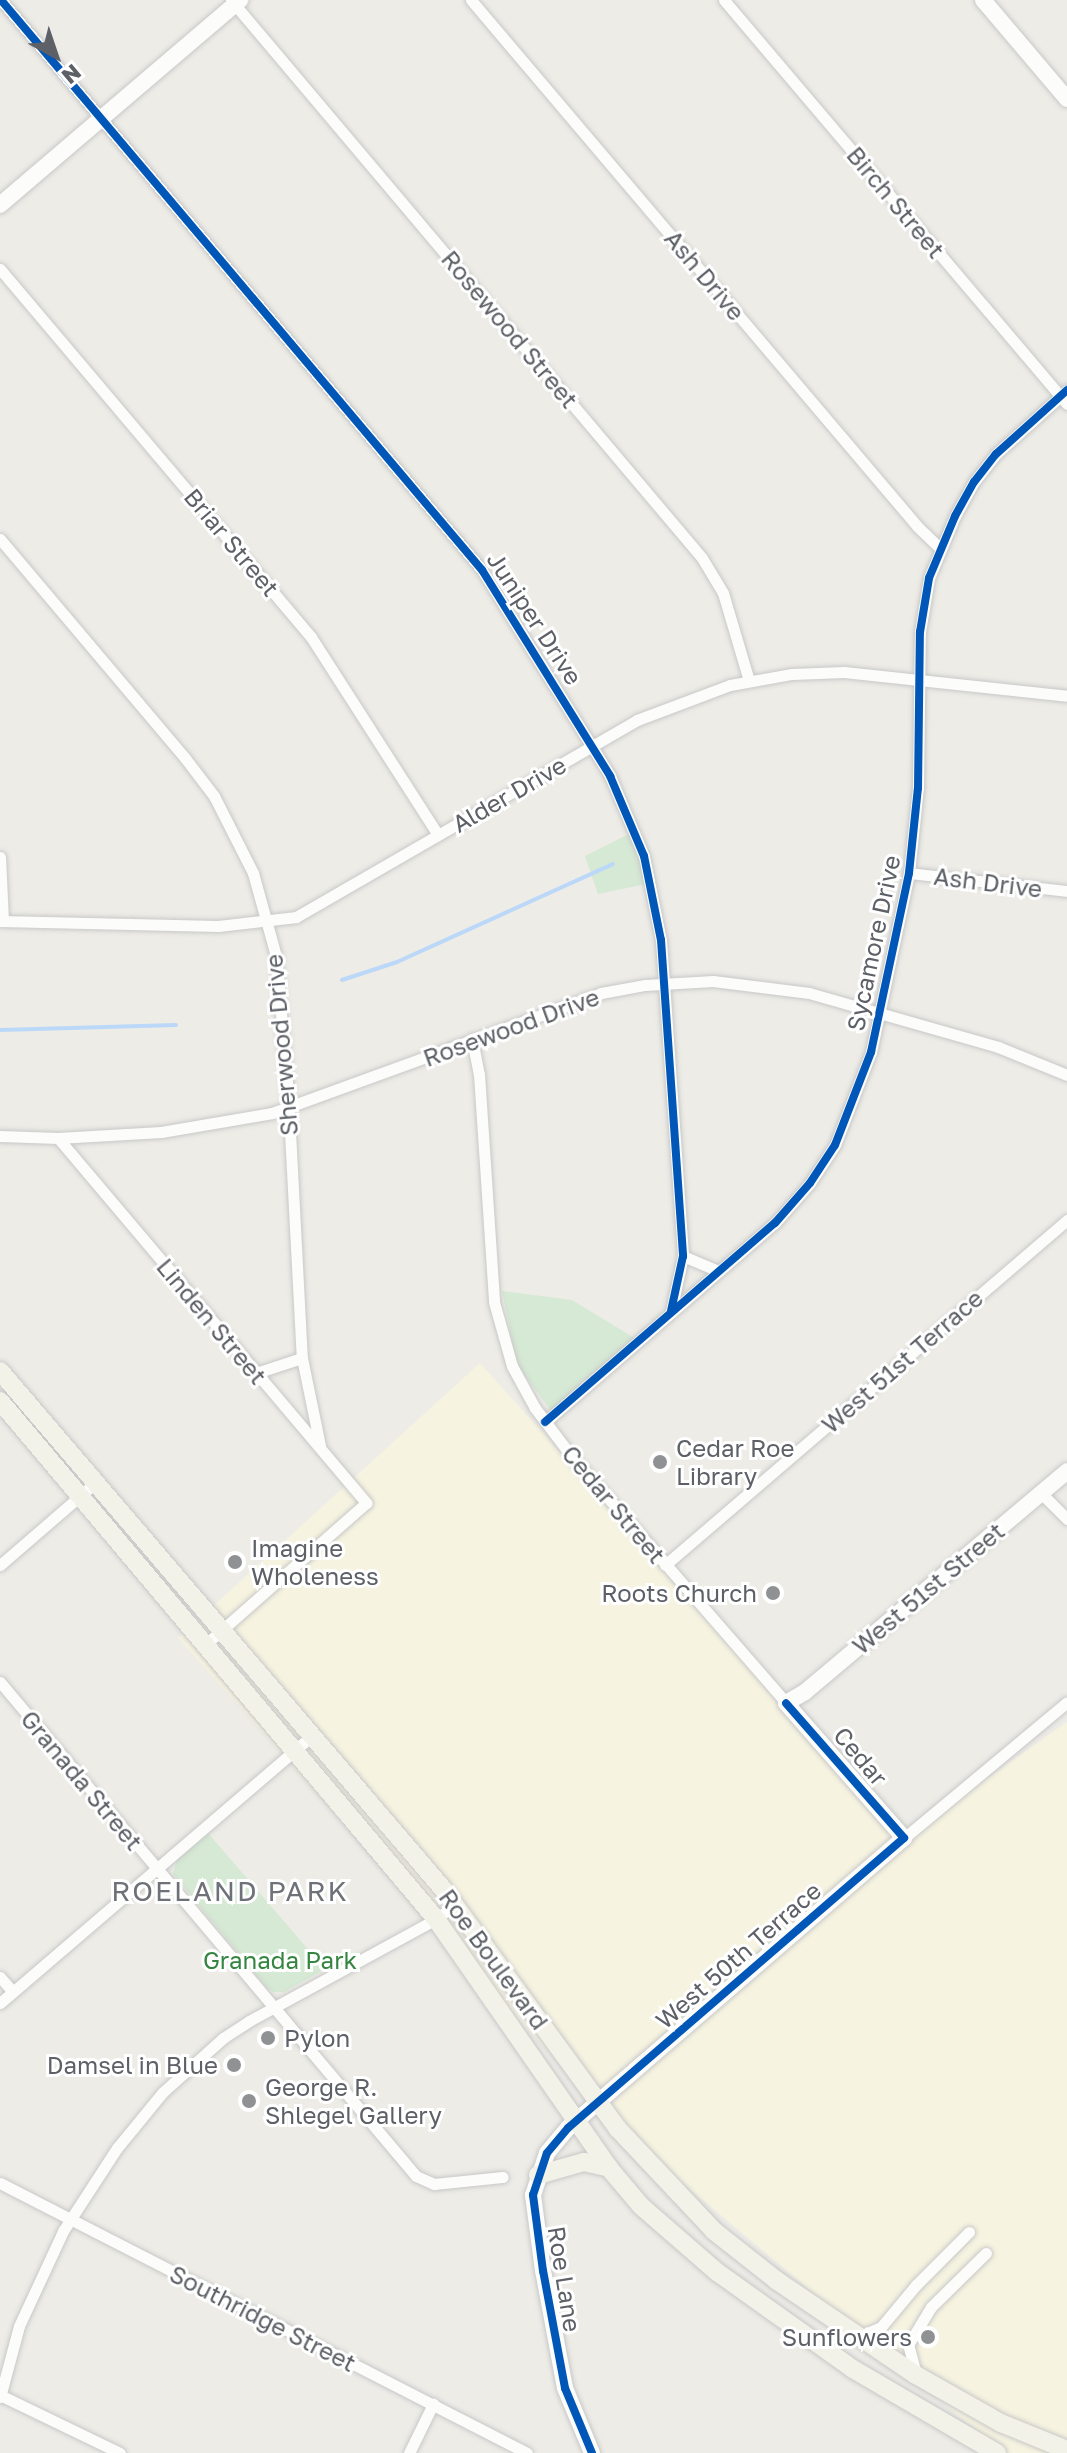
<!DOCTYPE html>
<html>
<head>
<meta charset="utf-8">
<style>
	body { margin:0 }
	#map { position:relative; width:1067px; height:2453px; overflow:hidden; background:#edece7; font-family:"Golos Text",sans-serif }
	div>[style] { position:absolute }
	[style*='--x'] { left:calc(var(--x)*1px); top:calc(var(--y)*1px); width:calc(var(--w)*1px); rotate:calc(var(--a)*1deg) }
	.commercial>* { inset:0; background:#f6f3e0 }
	.green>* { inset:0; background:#d5e9d4 }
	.stream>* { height:4px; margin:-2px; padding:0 2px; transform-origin:2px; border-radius:2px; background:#bbd8f8 }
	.roads { filter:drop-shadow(0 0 2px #c8c8c8) drop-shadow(0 0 2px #c8c8c8) }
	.street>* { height:11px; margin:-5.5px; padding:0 5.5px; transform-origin:5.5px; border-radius:5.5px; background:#fcfcfb }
	.secondary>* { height:16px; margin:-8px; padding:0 8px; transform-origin:8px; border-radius:8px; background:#fcfcfb }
	.primary>* { height:18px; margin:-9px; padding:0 9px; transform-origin:9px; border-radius:9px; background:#f3f2e8 }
	.cycleway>* { height:8px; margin:-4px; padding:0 4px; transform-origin:4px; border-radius:4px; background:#0057b8 }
	.dots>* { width:22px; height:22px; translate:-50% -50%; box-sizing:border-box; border:4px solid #fff; border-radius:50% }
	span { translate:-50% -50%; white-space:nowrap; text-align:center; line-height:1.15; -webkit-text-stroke:6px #fff; paint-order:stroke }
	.street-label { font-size:24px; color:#5d6066 }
	.poi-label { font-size:24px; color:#5d6066 }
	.left { translate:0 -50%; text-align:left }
	.right { translate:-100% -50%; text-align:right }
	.park-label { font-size:24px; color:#348540 }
	.quarter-label { font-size:28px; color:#6e7278; letter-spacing:2px }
	.north { position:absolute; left:16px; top:16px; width:80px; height:80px; -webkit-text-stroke:6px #fff; paint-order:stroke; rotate:140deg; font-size:22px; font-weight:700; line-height:32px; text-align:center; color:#5d6066 }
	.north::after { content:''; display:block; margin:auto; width:28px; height:36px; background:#5d6066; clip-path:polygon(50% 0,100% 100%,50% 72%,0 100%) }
</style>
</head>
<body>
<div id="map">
	<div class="commercial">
		<div style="clip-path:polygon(480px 1363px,904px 1838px,1067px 1722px,1067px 2453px,1003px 2453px,614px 2125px,178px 1638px)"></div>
	</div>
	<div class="green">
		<div style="clip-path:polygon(631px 833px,646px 884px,598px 894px,585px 856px)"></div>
		<div style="clip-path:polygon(502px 1291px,572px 1300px,636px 1339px,552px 1412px,517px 1365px)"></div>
		<div style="clip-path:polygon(208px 1833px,325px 1969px,284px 1992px,273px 1992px,266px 1987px,173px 1874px,177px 1859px)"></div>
	</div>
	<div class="stream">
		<div style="--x:342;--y:980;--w:58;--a:-18.1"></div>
		<div style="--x:397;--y:962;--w:237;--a:-24.4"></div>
		<div style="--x:0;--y:1030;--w:176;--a:-1.6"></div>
	</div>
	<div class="roads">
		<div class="street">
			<div style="--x:1;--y:0;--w:746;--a:49.84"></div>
			<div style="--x:482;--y:570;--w:243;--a:58.1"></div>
			<div style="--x:610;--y:776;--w:87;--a:67"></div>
			<div style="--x:644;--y:856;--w:86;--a:78.6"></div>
			<div style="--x:661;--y:940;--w:317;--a:86"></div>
			<div style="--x:683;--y:1256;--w:56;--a:102.3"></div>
			<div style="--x:231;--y:0;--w:730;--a:49.83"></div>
			<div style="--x:702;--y:558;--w:41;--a:59"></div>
			<div style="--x:723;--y:593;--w:92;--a:73.5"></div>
			<div style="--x:471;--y:0;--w:691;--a:49.7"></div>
			<div style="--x:918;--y:527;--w:30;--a:44"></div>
			<div style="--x:724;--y:0;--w:530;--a:49.67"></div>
			<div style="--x:0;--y:269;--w:482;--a:49.8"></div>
			<div style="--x:311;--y:637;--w:235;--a:57.3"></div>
			<div style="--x:0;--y:539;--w:287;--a:49.8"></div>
			<div style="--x:185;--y:758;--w:48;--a:52.7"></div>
			<div style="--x:214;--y:796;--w:86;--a:63.1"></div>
			<div style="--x:253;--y:873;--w:86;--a:74.5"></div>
			<div style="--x:276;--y:956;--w:139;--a:85"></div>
			<div style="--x:288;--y:1094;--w:264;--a:87"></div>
			<div style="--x:302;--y:1358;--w:90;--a:78.4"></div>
			<div style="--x:0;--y:857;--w:64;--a:87.3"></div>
			<div style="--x:909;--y:873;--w:159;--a:6.5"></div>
			<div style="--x:0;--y:921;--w:218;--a:1.3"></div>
			<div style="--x:218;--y:926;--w:79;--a:-6.6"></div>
			<div style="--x:296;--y:917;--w:394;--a:-30"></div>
			<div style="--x:637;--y:720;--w:99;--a:-20.6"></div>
			<div style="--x:730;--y:685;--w:63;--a:-10.1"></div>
			<div style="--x:792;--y:674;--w:52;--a:-2.2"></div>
			<div style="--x:844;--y:672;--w:224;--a:6.1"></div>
			<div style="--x:472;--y:1039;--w:36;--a:79"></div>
			<div style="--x:479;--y:1074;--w:228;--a:86.2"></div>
			<div style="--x:494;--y:1302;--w:66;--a:74.3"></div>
			<div style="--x:512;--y:1366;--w:48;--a:61.3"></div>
			<div style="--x:535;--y:1408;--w:56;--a:52.9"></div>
			<div style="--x:569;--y:1453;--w:331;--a:49"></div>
			<div style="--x:0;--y:1136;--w:58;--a:2"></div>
			<div style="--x:58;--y:1138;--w:103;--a:-3.3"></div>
			<div style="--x:161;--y:1132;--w:113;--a:-9.7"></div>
			<div style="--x:272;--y:1113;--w:350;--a:-20"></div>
			<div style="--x:601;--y:993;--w:45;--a:-10.3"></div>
			<div style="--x:645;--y:985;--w:68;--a:-3.4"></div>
			<div style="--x:713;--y:981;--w:97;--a:7.1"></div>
			<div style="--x:809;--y:993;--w:197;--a:15.9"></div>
			<div style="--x:998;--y:1047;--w:74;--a:22.1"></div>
			<div style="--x:58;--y:1138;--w:478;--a:49.8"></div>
			<div style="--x:366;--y:1503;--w:213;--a:138.6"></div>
			<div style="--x:683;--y:1256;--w:39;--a:23"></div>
			<div style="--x:256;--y:1373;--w:48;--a:-18.1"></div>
			<div style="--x:545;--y:1422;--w:304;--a:-40.9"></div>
			<div style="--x:775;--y:1223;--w:53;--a:-48.8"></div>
			<div style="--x:810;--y:1183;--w:45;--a:-56.7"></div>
			<div style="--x:835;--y:1145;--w:100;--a:-68.8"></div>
			<div style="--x:871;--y:1052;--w:183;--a:-78"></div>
			<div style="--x:909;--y:873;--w:85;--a:-84"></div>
			<div style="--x:918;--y:788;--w:156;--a:-89.3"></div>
			<div style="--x:920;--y:632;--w:55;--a:-80.5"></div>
			<div style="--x:929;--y:578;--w:67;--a:-67.2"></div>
			<div style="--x:955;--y:516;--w:39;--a:-61"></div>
			<div style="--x:974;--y:482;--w:36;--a:-52"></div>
			<div style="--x:996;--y:454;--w:96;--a:-42"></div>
			<div style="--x:1041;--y:1493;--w:37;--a:45"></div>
			<div style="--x:0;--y:1565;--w:127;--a:-40.8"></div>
			<div style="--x:665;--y:1565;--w:530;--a:-40.64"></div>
			<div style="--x:0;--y:1682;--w:646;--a:49.9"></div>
			<div style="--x:416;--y:2176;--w:20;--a:24"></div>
			<div style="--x:434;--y:2184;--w:69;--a:-5.8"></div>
			<div style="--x:904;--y:1838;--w:212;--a:-39.8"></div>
			<div style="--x:0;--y:1977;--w:18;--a:49"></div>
			<div style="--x:0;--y:2003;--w:411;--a:-40.6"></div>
			<div style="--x:0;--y:2183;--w:592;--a:27.13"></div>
			<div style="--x:859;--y:2336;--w:24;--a:-22"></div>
			<div style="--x:881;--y:2327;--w:55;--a:-50.2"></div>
			<div style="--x:916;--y:2285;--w:75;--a:-45"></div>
			<div style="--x:916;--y:2374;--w:30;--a:-105"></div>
			<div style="--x:908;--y:2345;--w:44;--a:-58.8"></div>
			<div style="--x:931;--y:2307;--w:77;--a:-44.5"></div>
			<div style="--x:0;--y:2395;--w:133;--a:25.8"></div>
			<div style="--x:0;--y:2397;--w:73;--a:-75"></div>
			<div style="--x:19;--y:2326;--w:105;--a:-65.1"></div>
			<div style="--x:63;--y:2231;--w:99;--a:-57"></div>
			<div style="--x:117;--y:2148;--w:72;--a:-50.6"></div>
			<div style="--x:163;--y:2092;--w:81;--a:-42"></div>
			<div style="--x:223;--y:2038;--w:31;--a:-33"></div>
			<div style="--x:249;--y:2021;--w:213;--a:-28.6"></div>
			<div style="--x:436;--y:1919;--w:24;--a:-38"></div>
			<div style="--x:409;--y:2453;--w:55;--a:-63.9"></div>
		</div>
		<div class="secondary">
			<div style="--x:983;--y:0;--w:130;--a:49.7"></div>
			<div style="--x:0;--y:205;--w:316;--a:-40.5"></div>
			<div style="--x:592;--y:2453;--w:70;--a:-112.6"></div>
			<div style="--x:565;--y:2388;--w:119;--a:-100.6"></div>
			<div style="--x:543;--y:2271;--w:77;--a:-97.5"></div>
			<div style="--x:533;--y:2195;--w:44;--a:-71.6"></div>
			<div style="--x:547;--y:2153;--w:33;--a:-50"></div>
			<div style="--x:568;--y:2128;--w:444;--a:-40.8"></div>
			<div style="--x:904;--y:1838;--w:179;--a:-131.2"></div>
			<div style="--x:786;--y:1703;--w:22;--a:-30"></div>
			<div style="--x:805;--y:1692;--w:343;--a:-40.1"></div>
		</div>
		<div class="primary">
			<div style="--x:0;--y:1371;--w:682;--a:49.46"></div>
			<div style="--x:443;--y:1889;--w:297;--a:53.9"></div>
			<div style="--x:618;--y:2129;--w:140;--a:46.7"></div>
			<div style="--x:714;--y:2231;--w:79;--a:38.3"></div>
			<div style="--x:776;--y:2280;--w:169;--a:34.2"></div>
			<div style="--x:916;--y:2375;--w:98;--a:29.5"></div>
			<div style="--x:1001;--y:2423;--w:71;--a:22.2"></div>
			<div style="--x:0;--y:1401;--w:677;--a:49.91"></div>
			<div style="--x:436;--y:1919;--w:303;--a:55.2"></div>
			<div style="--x:609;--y:2168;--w:50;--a:49.9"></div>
			<div style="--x:641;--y:2206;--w:101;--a:41"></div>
			<div style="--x:717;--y:2272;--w:167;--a:35.5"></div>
			<div style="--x:853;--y:2369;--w:167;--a:30.3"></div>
			<div style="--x:538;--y:2175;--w:48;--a:-15.8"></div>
			<div style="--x:584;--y:2162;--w:26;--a:13"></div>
		</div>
	</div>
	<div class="cycleway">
		<div style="--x:1;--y:0;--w:746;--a:49.84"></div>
		<div style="--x:482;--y:570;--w:243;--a:58.1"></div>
		<div style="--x:610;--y:776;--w:87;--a:67"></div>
		<div style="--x:644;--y:856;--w:86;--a:78.6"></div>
		<div style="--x:661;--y:940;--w:317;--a:86"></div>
		<div style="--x:683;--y:1256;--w:56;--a:102.3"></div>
		<div style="--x:545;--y:1422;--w:304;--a:-40.9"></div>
		<div style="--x:775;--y:1223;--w:53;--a:-48.8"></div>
		<div style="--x:810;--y:1183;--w:45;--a:-56.7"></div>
		<div style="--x:835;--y:1145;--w:100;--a:-68.8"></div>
		<div style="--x:871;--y:1052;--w:183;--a:-78"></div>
		<div style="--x:909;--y:873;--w:85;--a:-84"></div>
		<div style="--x:918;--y:788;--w:156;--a:-89.3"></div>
		<div style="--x:920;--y:632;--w:55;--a:-80.5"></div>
		<div style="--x:929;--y:578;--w:67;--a:-67.2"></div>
		<div style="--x:955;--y:516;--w:39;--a:-61"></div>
		<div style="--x:974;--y:482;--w:36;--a:-52"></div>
		<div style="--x:996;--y:454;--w:96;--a:-42"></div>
		<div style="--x:592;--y:2453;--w:70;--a:-112.6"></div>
		<div style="--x:565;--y:2388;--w:119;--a:-100.6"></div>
		<div style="--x:543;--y:2271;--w:77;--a:-97.5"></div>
		<div style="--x:533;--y:2195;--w:44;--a:-71.6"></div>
		<div style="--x:547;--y:2153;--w:33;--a:-50"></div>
		<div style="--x:568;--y:2128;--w:444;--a:-40.8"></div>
		<div style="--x:904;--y:1838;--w:179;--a:-131.2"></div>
	</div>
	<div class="dots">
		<div style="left:660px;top:1462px;background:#8f9193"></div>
		<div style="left:235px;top:1562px;background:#8f9193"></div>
		<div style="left:773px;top:1593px;background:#8f9193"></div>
		<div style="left:268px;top:2038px;background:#8f9193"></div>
		<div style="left:234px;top:2065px;background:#8f9193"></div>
		<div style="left:249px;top:2101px;background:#8f9193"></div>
		<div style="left:928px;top:2337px;background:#8f9193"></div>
	</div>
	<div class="street-label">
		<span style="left:896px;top:202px;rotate:50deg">Birch Street</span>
		<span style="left:705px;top:275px;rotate:50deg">Ash Drive</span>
		<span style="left:510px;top:329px;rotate:50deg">Rosewood Street</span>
		<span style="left:232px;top:542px;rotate:50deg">Briar Street</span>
		<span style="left:535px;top:618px;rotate:57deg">Juniper Drive</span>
		<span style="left:509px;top:794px;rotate:-30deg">Alder Drive</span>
		<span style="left:988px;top:882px;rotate:7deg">Ash Drive</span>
		<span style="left:873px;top:943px;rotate:-78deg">Sycamore Drive</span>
		<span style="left:511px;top:1027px;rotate:-20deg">Rosewood Drive</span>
		<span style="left:281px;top:1045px;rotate:-95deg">Sherwood Drive</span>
		<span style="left:212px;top:1321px;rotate:50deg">Linden Street</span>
		<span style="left:902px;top:1361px;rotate:-41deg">West 51st Terrace</span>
		<span style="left:614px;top:1504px;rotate:50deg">Cedar Street</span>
		<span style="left:928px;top:1588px;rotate:-40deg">West 51st Street</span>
		<span style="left:861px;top:1756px;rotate:50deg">Cedar</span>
		<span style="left:82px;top:1780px;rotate:50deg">Granada Street</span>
		<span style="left:738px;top:1955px;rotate:-41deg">West 50th Terrace</span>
		<span style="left:494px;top:1959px;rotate:54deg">Roe Boulevard</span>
		<span style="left:565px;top:2279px;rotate:81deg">Roe Lane</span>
		<span style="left:263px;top:2318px;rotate:27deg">Southridge Street</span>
	</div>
	<div class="poi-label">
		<span class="left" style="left:676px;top:1462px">Cedar Roe<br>Library</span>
		<span class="left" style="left:251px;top:1562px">Imagine<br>Wholeness</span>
		<span class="right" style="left:757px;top:1593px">Roots Church</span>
		<span class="left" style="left:284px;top:2038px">Pylon</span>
		<span class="right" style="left:218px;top:2065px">Damsel in Blue</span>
		<span class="left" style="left:265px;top:2101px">George R.<br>Shlegel Gallery</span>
		<span class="right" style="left:912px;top:2337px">Sunflowers</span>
	</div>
	<div class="park-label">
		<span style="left:280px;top:1960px">Granada Park</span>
	</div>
	<div class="quarter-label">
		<span style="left:230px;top:1891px">ROELAND PARK</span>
	</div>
	<div class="north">N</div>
</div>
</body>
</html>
